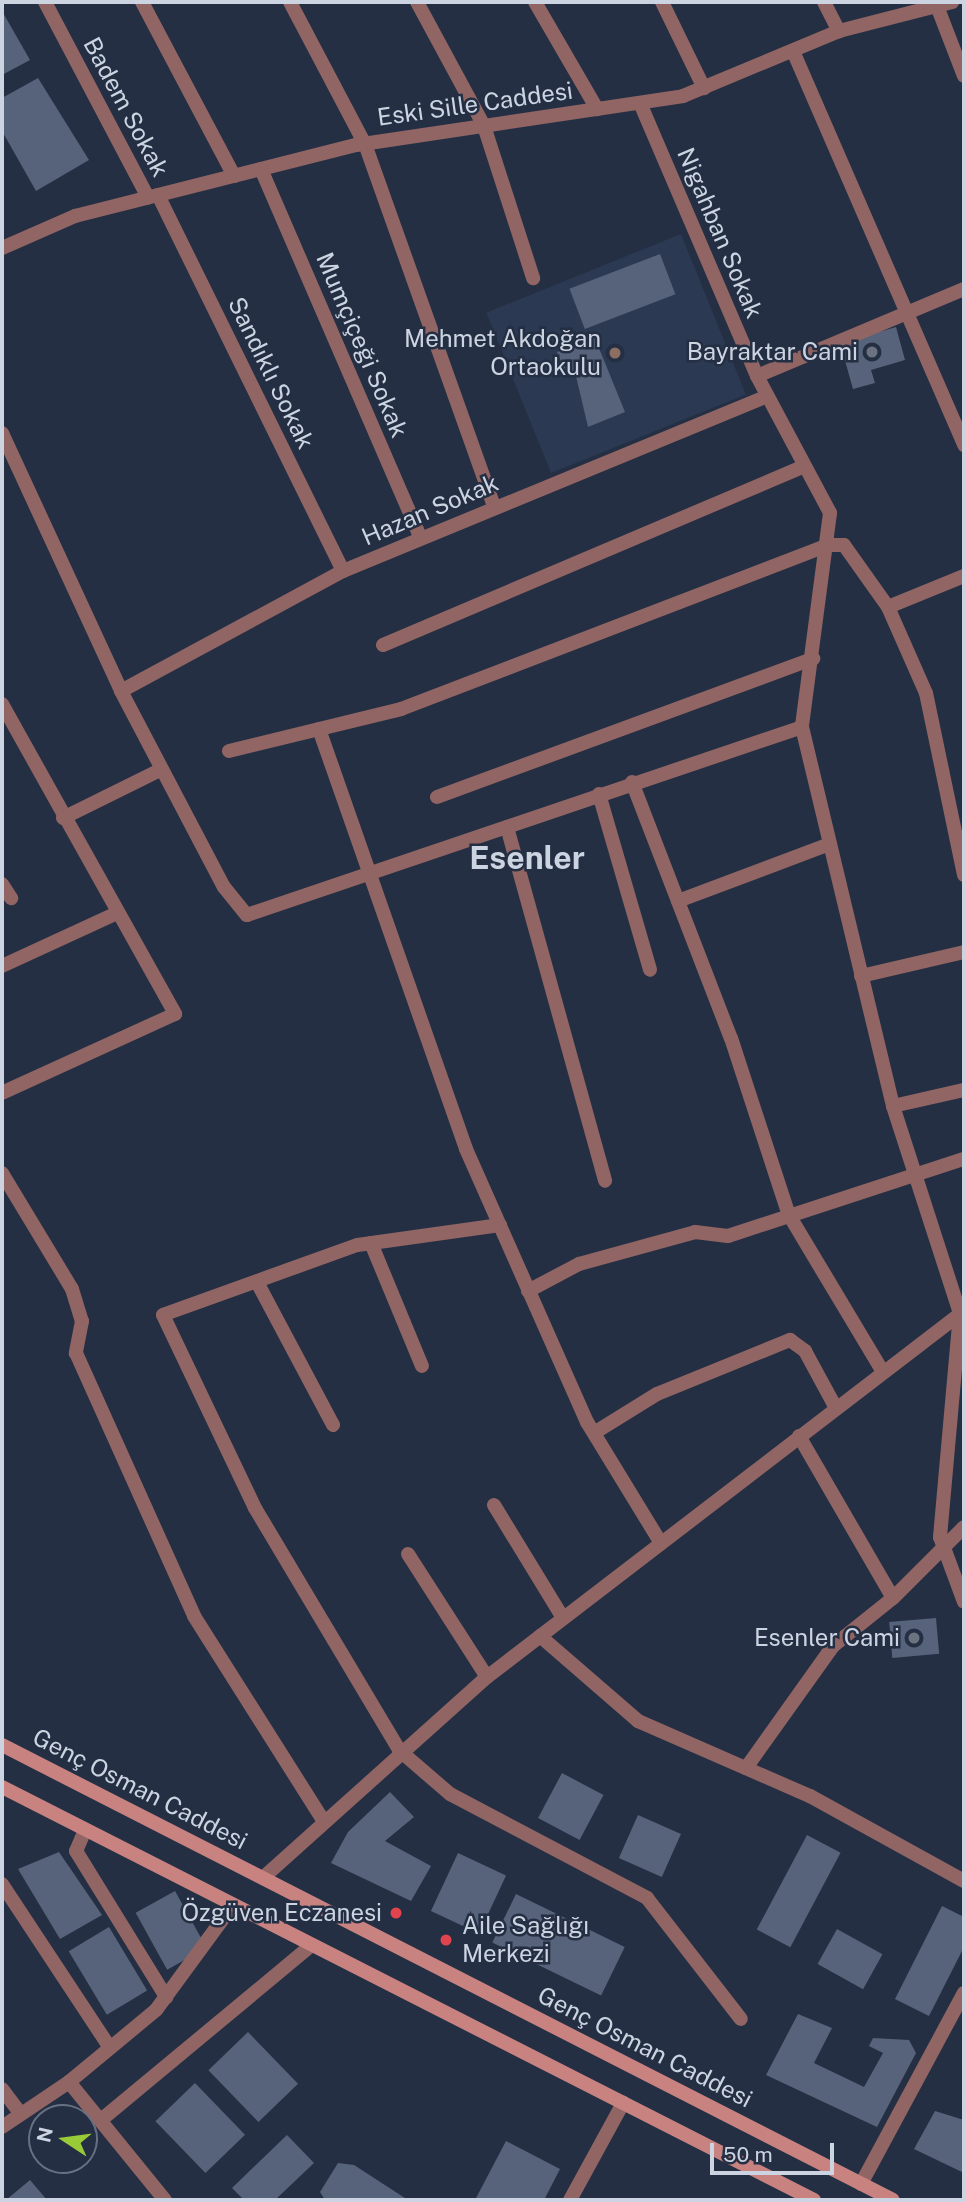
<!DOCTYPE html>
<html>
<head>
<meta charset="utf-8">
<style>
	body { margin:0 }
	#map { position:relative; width:966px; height:2202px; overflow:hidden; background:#242f44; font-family:"Public Sans",sans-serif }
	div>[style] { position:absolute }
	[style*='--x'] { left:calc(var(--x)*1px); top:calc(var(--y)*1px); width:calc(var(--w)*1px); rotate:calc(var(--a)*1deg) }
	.built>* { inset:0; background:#2b3953; transform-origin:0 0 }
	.building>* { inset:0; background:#56637a; transform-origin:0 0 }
	.minor>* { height:14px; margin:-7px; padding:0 7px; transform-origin:7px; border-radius:7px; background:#916563 }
	.tertiary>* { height:14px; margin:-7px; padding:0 7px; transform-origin:7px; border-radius:7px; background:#916563 }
	.secondary>* { height:14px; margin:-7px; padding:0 7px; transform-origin:7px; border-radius:7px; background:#c88280 }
	.dots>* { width:19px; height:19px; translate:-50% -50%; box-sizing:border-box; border:4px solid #242f44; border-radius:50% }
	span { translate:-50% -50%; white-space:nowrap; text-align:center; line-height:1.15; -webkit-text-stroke:5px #242f44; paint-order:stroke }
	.street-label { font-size:24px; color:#cdd4e1 }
	.poi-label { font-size:24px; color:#cdd4e1 }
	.right { translate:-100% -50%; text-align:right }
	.left { translate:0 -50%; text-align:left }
	.district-label { font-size:32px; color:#cdd4e1; font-weight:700 }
	.frame { position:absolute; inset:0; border:4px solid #cdd4e1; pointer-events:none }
	.north { position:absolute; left:28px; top:2104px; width:70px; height:70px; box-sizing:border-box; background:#242f44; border:2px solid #687183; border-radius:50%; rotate:283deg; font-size:19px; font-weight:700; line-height:28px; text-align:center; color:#cdd4e1 }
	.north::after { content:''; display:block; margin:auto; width:24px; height:32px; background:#98cb37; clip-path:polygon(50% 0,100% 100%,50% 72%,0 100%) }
	.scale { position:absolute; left:710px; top:2143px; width:124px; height:32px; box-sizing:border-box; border:4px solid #cdd4e1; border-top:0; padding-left:9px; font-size:21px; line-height:24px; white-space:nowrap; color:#cdd4e1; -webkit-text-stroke:5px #242f44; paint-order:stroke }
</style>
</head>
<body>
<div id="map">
	<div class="built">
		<div style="left:681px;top:234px;width:173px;height:210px;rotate:68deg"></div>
	</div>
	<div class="building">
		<div style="clip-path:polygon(2px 11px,30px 60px,2px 75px)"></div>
		<div style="clip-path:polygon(38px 78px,89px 160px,36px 191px,2px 131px,2px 98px)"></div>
		<div style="left:660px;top:254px;width:43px;height:97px;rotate:69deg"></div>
		<div style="clip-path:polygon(896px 327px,905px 360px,871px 370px,875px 383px,853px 389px,840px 343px)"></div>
		<div style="clip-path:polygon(594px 336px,625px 412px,588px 427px,575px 372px,567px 376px,557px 352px)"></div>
		<div style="left:936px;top:1618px;width:36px;height:47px;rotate:85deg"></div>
		<div style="left:562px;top:1773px;width:47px;height:51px;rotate:28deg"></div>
		<div style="clip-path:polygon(390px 1792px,414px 1817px,385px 1841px,431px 1866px,411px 1901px,331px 1863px,348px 1832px)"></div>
		<div style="left:638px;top:1815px;width:47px;height:47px;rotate:24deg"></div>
		<div style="left:807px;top:1835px;width:38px;height:107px;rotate:28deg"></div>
		<div style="clip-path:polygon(59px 1852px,102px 1915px,60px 1939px,18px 1869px)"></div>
		<div style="left:458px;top:1853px;width:53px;height:64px;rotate:25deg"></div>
		<div style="left:175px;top:1891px;width:65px;height:45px;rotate:61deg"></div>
		<div style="left:516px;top:1894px;width:121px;height:54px;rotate:26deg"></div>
		<div style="clip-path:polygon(942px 1906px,964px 1917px,964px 1947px,929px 2016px,895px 1999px)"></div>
		<div style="left:109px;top:1927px;width:74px;height:47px;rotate:59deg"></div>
		<div style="left:837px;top:1929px;width:52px;height:40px;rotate:29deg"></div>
		<div style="clip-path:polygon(798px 2014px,832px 2028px,814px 2063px,864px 2087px,883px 2053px,869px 2046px,873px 2038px,909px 2040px,916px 2053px,877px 2127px,766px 2075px)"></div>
		<div style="left:248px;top:2032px;width:72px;height:55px;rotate:46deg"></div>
		<div style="left:195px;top:2083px;width:72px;height:55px;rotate:46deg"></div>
		<div style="clip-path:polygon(935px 2111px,964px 2120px,964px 2173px,914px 2149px)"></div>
		<div style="clip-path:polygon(287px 2135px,314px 2163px,275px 2200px,244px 2200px,232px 2188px)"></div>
		<div style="clip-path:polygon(506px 2141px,560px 2169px,544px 2200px,475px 2200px)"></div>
		<div style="clip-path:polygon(338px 2163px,354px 2165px,408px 2200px,325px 2200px,320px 2192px)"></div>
		<div style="clip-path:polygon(30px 2180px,47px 2200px,6px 2200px)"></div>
	</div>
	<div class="minor">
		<div style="--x:45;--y:2;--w:221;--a:62.2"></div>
		<div style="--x:142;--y:2;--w:197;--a:62.1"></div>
		<div style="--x:290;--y:2;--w:161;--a:62.2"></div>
		<div style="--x:365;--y:144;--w:385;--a:70.4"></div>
		<div style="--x:417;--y:2;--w:141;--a:61.6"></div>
		<div style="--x:484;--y:126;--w:160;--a:72.1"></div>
		<div style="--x:535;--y:2;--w:124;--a:59.9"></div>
		<div style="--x:662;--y:2;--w:96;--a:64"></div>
		<div style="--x:824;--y:2;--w:33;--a:63"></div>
		<div style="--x:937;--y:6;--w:75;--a:68.9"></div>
		<div style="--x:793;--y:51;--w:430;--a:66.5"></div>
		<div style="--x:640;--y:103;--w:297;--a:66.8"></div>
		<div style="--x:757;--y:376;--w:155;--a:61.9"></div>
		<div style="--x:830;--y:513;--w:216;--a:97.5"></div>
		<div style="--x:802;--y:727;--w:390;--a:76.5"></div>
		<div style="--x:893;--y:1106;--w:218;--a:72.1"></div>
		<div style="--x:960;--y:1313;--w:225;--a:95.1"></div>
		<div style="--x:940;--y:1537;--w:69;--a:69.7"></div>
		<div style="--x:261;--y:169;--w:402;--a:66.6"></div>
		<div style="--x:158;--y:195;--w:419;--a:63.8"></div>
		<div style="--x:757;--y:376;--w:225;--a:-22.8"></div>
		<div style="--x:2;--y:433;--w:284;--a:65.2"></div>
		<div style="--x:121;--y:691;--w:221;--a:62.3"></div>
		<div style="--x:224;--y:887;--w:36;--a:51"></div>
		<div style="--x:247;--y:915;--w:586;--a:-18.71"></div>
		<div style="--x:888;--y:607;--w:82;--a:-22.2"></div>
		<div style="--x:383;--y:645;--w:458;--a:-23"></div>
		<div style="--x:121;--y:691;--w:252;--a:-28.4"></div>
		<div style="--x:343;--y:571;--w:459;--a:-22.4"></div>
		<div style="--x:2;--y:704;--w:355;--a:60.8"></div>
		<div style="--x:175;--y:1014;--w:190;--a:155.5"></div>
		<div style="--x:319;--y:729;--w:445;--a:70.7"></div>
		<div style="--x:466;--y:1149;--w:299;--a:66.1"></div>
		<div style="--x:587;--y:1422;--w:142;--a:58.6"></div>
		<div style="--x:229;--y:751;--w:177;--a:-13.7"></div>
		<div style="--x:401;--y:709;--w:457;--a:-21"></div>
		<div style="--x:828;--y:545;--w:16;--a:0"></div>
		<div style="--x:844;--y:545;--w:76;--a:54.6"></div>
		<div style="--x:888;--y:607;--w:94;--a:66.2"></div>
		<div style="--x:926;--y:693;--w:186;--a:78.2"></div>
		<div style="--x:632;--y:782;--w:274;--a:68.9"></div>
		<div style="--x:731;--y:1038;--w:186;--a:71.9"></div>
		<div style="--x:789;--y:1215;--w:183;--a:59.1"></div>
		<div style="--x:599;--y:794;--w:183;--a:73.8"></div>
		<div style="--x:437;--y:797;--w:401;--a:-20.2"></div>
		<div style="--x:63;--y:818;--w:110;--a:-26.3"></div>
		<div style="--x:507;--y:827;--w:367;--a:74.5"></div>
		<div style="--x:2;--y:884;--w:17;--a:57"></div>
		<div style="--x:678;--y:901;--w:162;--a:-20.6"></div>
		<div style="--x:2;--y:966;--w:124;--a:-24.7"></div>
		<div style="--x:861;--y:976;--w:106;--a:-13.1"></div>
		<div style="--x:893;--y:1106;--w:73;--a:-12.7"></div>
		<div style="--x:2;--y:1173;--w:135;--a:58.9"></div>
		<div style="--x:72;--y:1289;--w:34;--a:73"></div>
		<div style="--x:82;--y:1321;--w:33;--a:101"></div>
		<div style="--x:76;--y:1353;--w:288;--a:65.8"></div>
		<div style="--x:194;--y:1616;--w:241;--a:57.7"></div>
		<div style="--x:500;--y:1225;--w:144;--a:172"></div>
		<div style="--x:357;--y:1245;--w:206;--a:160.2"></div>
		<div style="--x:163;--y:1315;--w:214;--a:64.5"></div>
		<div style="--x:255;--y:1508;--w:282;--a:59.2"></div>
		<div style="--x:399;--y:1750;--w:67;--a:40.8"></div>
		<div style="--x:450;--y:1794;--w:223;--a:27.8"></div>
		<div style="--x:647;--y:1898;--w:153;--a:52.2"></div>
		<div style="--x:371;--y:1243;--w:133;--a:67.5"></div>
		<div style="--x:257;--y:1282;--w:162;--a:62"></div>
		<div style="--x:528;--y:1291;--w:58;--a:-27.9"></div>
		<div style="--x:579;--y:1264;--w:120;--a:-15.4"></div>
		<div style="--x:695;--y:1232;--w:33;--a:7"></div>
		<div style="--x:728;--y:1236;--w:248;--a:-18.1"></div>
		<div style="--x:594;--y:1433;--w:74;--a:-31.8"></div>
		<div style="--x:657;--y:1394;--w:144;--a:-22.1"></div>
		<div style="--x:790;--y:1340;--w:19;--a:36"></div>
		<div style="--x:805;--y:1351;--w:65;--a:61.5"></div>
		<div style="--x:799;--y:1436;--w:187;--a:59.9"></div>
		<div style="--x:494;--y:1505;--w:132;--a:58.6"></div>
		<div style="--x:408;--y:1554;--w:146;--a:57.3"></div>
		<div style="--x:540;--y:1636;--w:130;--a:40.9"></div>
		<div style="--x:638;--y:1721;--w:188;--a:23.6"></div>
		<div style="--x:810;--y:1796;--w:176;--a:28.9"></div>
		<div style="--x:746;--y:1768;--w:150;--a:-54.5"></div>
		<div style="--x:833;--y:1646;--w:77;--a:-38.7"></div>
		<div style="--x:893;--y:1598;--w:100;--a:-45"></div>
		<div style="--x:85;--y:1830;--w:23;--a:113"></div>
		<div style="--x:76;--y:1851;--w:172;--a:58.3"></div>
		<div style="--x:2;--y:1884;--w:196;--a:56.6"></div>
		<div style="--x:69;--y:2082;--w:152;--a:50.9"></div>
		<div style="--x:2;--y:2089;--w:31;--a:53"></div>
		<div style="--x:101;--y:2120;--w:274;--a:-39.7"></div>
		<div style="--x:861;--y:2184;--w:217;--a:-61.7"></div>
		<div style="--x:570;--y:2200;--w:111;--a:-61.3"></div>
	</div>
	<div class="tertiary">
		<div style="--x:2;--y:248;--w:80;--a:-23.7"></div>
		<div style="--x:75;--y:216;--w:290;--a:-14.2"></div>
		<div style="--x:356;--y:145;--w:331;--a:-8.5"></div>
		<div style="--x:683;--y:96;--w:169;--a:-22.6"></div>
		<div style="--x:839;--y:31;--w:117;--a:-14.4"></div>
		<div style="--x:265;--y:1876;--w:298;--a:-41.9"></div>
		<div style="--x:487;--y:1677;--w:601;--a:-37.5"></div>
		<div style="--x:2;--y:2127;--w:81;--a:-33.9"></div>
		<div style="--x:69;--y:2082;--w:113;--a:-39.6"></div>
		<div style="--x:156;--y:2010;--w:130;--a:-53.7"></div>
	</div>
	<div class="secondary">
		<div style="--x:2;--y:1745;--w:1000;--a:27.05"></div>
		<div style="--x:2;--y:1787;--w:911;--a:26.96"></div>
	</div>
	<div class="dots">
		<div style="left:872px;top:352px;background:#6b7280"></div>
		<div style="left:615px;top:353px;background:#8d6e63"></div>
		<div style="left:914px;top:1638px;background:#6b7280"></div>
		<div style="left:396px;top:1913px;background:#e0444e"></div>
		<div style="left:446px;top:1940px;background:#e0444e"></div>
	</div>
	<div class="street-label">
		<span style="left:475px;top:104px;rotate:-8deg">Eski Sille Caddesi</span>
		<span style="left:126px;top:107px;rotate:62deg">Badem Sokak</span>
		<span style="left:720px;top:233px;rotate:67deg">Nigahban Sokak</span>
		<span style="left:362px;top:345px;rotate:67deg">Mumçiçeği Sokak</span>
		<span style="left:271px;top:373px;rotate:64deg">Sandıklı Sokak</span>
		<span style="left:430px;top:510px;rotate:-23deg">Hazan Sokak</span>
		<span style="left:140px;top:1789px;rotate:27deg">Genç Osman Caddesi</span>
		<span style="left:645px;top:2047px;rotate:27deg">Genç Osman Caddesi</span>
	</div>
	<div class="poi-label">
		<span class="right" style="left:601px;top:353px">Mehmet Akdoğan<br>Ortaokulu</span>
		<span class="right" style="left:858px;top:352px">Bayraktar Cami</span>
		<span class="right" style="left:900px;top:1638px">Esenler Cami</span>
		<span class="right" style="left:382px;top:1913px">Özgüven Eczanesi</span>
		<span class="left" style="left:462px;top:1940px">Aile Sağlığı<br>Merkezi</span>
	</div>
	<div class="district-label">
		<span style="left:527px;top:858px">Esenler</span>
	</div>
	<div class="frame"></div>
	<div class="north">N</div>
	<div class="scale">50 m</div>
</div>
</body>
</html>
